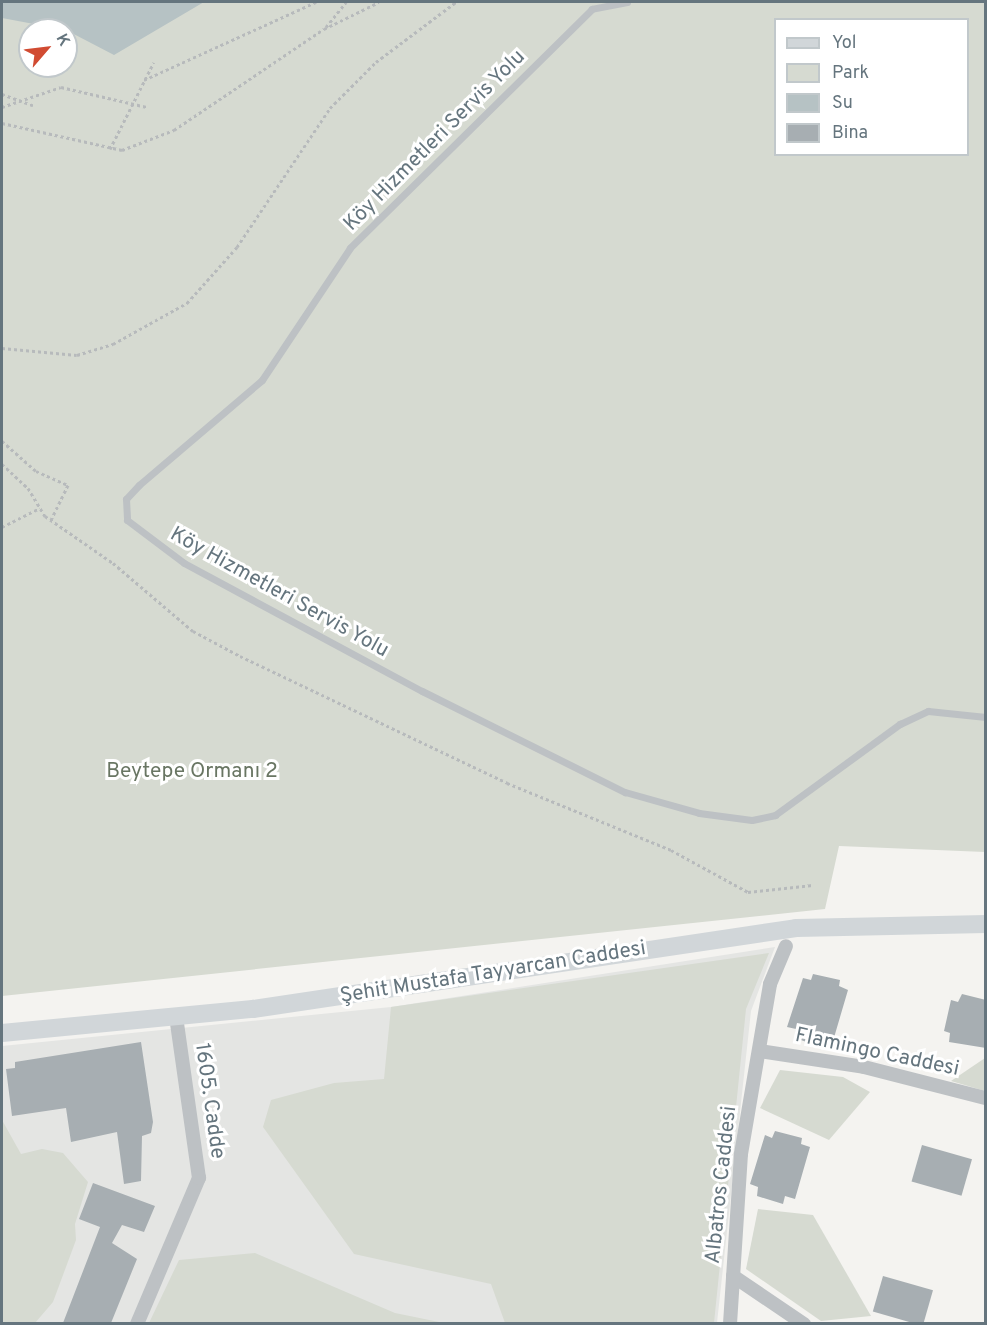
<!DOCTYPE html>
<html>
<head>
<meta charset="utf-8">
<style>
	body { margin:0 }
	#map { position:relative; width:987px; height:1325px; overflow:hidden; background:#f4f3f0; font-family:Overpass,sans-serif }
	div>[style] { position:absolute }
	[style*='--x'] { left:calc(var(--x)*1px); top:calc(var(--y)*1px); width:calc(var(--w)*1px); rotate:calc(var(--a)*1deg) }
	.built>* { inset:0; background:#e4e5e3 }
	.green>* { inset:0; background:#d6dad1 }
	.water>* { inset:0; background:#b6c2c4 }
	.building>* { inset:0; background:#a7aeb2; transform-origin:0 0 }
	.path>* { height:3px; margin-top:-1.5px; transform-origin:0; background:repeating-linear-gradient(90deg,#b7babc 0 3px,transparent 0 6px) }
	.service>* { height:7px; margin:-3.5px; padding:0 3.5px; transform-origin:3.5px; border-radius:3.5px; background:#bdc1c4 }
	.minor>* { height:14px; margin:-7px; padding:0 7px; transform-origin:7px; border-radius:7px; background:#bdc1c4 }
	.secondary>* { height:18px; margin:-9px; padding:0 9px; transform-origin:9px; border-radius:9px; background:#d1d6d9 }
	span { translate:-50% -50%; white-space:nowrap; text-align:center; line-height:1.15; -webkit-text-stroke:6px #fff; paint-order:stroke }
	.street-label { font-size:21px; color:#65757e }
	.park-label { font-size:21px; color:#697663 }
	.frame { position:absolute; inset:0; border:3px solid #65757e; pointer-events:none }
	.legend { position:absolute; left:774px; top:18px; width:195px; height:138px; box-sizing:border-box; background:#fff; border:2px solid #c1c8cb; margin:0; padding:8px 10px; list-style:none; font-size:18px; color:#65757e }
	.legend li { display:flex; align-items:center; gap:12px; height:30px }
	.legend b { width:30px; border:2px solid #c1c8cb }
	.north { position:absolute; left:18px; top:18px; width:60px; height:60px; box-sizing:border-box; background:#fff; border:2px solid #c1c8cb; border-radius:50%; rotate:62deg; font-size:16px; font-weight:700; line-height:24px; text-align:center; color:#65757e }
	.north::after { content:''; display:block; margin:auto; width:21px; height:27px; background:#d14b32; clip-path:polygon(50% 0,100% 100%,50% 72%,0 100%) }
</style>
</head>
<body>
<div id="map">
	<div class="built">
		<div style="clip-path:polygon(775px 947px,751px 1011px,717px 1323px,2px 1324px,2px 1046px,391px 1007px)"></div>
	</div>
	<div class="green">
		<div style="clip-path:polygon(evenodd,2px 2px,985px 2px,985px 852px,839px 846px,825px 909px,2px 996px,2px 2px,776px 20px,968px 20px,968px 154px,776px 154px,776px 20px,2px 2px,30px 30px,66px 30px,66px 66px,30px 66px,30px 30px)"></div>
		<div style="clip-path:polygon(769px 953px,746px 1009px,714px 1323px,505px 1323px,491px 1284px,354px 1254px,263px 1127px,271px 1100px,334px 1083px,384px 1079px,391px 1007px)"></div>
		<div style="clip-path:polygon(985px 1058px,985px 1091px,951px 1081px)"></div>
		<div style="clip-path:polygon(780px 1070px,843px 1077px,870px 1092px,829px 1140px,760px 1108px)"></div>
		<div style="clip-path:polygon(2px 1120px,21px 1154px,42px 1149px,63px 1153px,88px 1182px,75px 1224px,76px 1240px,53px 1302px,35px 1323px,2px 1323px)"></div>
		<div style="clip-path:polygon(758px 1209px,813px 1215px,871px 1316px,821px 1321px,746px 1269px)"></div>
		<div style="clip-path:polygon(255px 1253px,395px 1313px,444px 1323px,149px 1323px,179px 1260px)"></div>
	</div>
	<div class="water">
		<div style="clip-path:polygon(2px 2px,204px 2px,114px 55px,66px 30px,2px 18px)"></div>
	</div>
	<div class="building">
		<div style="clip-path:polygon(813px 974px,840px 980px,839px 986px,848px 990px,833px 1041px,823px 1039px,821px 1047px,795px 1038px,796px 1029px,787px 1027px,803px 978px,811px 980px)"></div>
		<div style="clip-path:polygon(962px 994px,986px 1000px,986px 1048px,949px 1042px,950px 1033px,944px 1031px,951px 1000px,958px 1002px)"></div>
		<div style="clip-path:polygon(141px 1042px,153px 1122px,151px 1133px,142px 1136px,141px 1181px,124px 1184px,117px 1132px,71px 1142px,66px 1108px,12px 1116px,6px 1069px,15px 1068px,15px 1062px)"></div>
		<div style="clip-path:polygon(775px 1131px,802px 1138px,801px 1144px,810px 1147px,795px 1199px,785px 1196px,783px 1204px,757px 1196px,758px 1187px,750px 1184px,765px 1135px,772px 1138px)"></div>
		<div style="left:922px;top:1145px;width:52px;height:38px;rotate:16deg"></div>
		<div style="clip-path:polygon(93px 1183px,155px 1206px,144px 1232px,122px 1225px,112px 1243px,137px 1259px,111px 1323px,63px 1323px,100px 1227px,79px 1219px)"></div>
		<div style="left:883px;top:1276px;width:52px;height:37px;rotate:16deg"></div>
	</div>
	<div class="path">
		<div style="--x:326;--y:27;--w:32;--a:-51"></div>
		<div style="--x:144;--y:80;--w:189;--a:-24.4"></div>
		<div style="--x:2;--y:94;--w:33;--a:20"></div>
		<div style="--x:2;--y:107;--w:62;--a:-18.7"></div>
		<div style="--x:61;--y:87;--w:88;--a:13.1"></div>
		<div style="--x:2;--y:123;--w:123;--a:12.7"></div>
		<div style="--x:122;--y:150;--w:56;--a:-21"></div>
		<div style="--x:174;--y:130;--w:181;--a:-34"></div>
		<div style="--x:324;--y:29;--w:61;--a:-26.1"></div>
		<div style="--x:110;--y:149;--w:97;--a:-63.2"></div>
		<div style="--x:2;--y:348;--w:75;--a:5.3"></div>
		<div style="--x:77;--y:355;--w:38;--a:-17"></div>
		<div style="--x:113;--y:344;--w:85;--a:-29"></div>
		<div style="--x:187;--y:303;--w:75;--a:-48.2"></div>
		<div style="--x:237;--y:247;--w:167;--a:-56.2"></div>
		<div style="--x:330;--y:108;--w:65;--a:-45"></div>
		<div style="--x:376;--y:62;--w:100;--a:-36.9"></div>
		<div style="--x:2;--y:441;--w:45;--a:41.4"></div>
		<div style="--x:36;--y:471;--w:35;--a:24"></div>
		<div style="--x:68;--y:485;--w:39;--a:116"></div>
		<div style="--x:2;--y:464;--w:35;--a:43"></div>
		<div style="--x:28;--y:488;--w:33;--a:59"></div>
		<div style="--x:45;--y:516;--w:83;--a:34.7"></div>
		<div style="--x:113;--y:563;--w:105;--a:40.4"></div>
		<div style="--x:193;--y:631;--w:53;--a:28"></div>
		<div style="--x:240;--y:656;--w:296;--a:25.4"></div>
		<div style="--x:507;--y:783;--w:177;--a:22.2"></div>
		<div style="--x:671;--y:850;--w:88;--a:28.6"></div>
		<div style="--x:748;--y:892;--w:65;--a:-6.1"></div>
		<div style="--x:2;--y:527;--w:42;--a:-26.6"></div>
	</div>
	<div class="service">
		<div style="--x:627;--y:2;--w:36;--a:169"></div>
		<div style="--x:592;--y:9;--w:340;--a:135.4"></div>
		<div style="--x:350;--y:248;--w:159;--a:123.7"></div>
		<div style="--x:262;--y:380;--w:162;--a:139.5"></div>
		<div style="--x:139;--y:485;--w:19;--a:133"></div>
		<div style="--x:126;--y:499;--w:21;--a:87"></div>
		<div style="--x:127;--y:520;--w:71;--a:37"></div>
		<div style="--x:184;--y:563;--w:270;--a:28.3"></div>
		<div style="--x:422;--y:691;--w:227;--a:26.5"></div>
		<div style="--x:625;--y:792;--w:77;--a:15.8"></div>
		<div style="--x:699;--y:813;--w:53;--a:7.5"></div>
		<div style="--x:752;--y:820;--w:24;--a:-12"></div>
		<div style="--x:775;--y:815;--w:155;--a:-36.1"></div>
		<div style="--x:900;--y:724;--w:31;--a:-25"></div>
		<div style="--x:928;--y:711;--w:58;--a:5.9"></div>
	</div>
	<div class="minor">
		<div style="--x:760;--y:1051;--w:105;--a:8.7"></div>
		<div style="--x:864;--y:1067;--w:126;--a:14.3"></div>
		<div style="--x:733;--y:1276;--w:86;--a:34.1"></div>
		<div style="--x:137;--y:1324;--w:159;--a:-67"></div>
		<div style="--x:199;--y:1178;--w:164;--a:-98.1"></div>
		<div style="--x:730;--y:1324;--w:170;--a:-86.3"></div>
		<div style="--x:741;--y:1154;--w:172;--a:-80.3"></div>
		<div style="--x:770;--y:984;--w:41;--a:-67.2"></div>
	</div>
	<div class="secondary">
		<div style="--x:2;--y:1033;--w:252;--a:-5.5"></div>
		<div style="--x:253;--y:1009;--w:549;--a:-8.48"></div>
		<div style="--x:796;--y:928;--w:190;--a:-1.2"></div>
	</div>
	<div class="street-label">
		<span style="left:435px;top:141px;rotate:-45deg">Köy Hizmetleri Servis Yolu</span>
		<span style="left:279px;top:593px;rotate:29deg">Köy Hizmetleri Servis Yolu</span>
		<span style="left:493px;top:973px;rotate:-9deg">Şehit Mustafa Tayyarcan Caddesi</span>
		<span style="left:877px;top:1053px;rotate:12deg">Flamingo Caddesi</span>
		<span style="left:209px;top:1101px;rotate:82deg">1605. Cadde</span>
		<span style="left:722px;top:1185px;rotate:-84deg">Albatros Caddesi</span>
	</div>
	<div class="park-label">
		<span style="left:192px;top:772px">Beytepe Ormanı 2</span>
	</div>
	<div class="frame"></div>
	<ul class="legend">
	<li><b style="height:8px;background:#d1d6d9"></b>Yol</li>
	<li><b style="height:16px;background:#d6dad1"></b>Park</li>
	<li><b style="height:16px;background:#b6c2c4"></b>Su</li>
	<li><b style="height:16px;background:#a7aeb2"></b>Bina</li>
	</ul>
	<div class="north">K</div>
</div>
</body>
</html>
